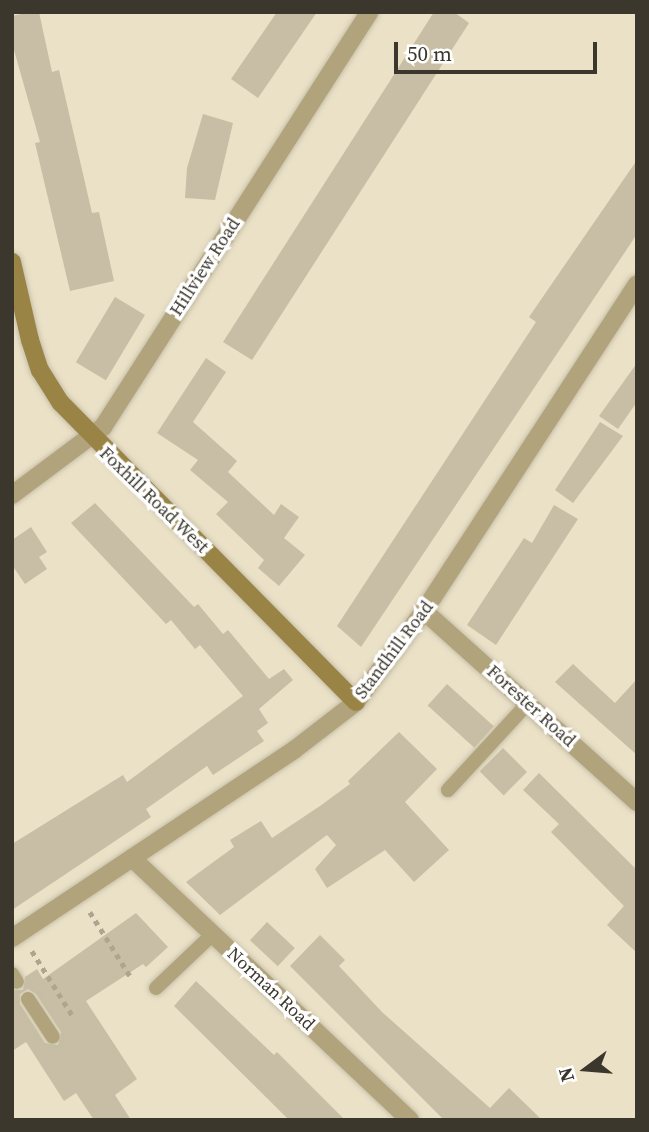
<!DOCTYPE html>
<html>
<head>
<meta charset="utf-8">
<style>
	body { margin:0 }
	#map { position:relative; width:649px; height:1132px; overflow:hidden; background:#eae1c7; font-family:"Source Serif 4",serif }
	div>[style] { position:absolute }
	[style*='--x'] { left:calc(var(--x)*1px); top:calc(var(--y)*1px); width:calc(var(--w)*1px); rotate:calc(var(--a)*1deg) }
	.building>* { inset:0; background:#c7bea5; transform-origin:0 0 }
	.path>* { height:4.5px; margin-top:-2.25px; transform-origin:0; background:repeating-linear-gradient(90deg,#aca590 0 5px,transparent 0 10px) }
	.roads { filter:drop-shadow(0 0 2px #c7bfa8) drop-shadow(0 0 2px #c7bfa8) }
	.lane>* { height:14px; margin:-7px; padding:0 7px; transform-origin:7px; border-radius:7px; background:#b1a37b }
	.street>* { height:18px; margin:-9px; padding:0 9px; transform-origin:9px; border-radius:9px; background:#b1a37b }
	.secondary>* { height:18px; margin:-9px; padding:0 9px; transform-origin:9px; border-radius:9px; background:#998446 }
	span { translate:-50% -50%; white-space:nowrap; text-align:center; line-height:1.15; -webkit-text-stroke:7px #fff; paint-order:stroke }
	.street-label { font-size:18px; color:#3b372d }
	.frame { position:absolute; inset:0; border:14px solid #3b372d; pointer-events:none }
	.north { position:absolute; left:551px; top:1034px; width:70px; height:70px; -webkit-text-stroke:5px #fff; paint-order:stroke; rotate:254deg; font-size:19px; font-weight:700; line-height:28px; text-align:center; color:#3b372d }
	.north::after { content:''; display:block; margin:auto; width:24px; height:32px; background:#3b372d; clip-path:polygon(50% 0,100% 100%,50% 72%,0 100%) }
	.scale { position:absolute; left:394px; top:42px; width:203px; height:32px; box-sizing:border-box; border:4px solid #3b372d; border-top:0; padding-left:9px; font-size:21px; line-height:24px; white-space:nowrap; color:#3b372d; -webkit-text-stroke:5px #fff; paint-order:stroke }
</style>
</head>
<body>
<div id="map">
	<div class="building">
		<div style="clip-path:polygon(30px 12px,39px 12px,52px 72px,59px 70px,92px 213px,99px 212px,114px 281px,70px 291px,35px 143px,40px 142px,12px 43px,12px 16px)"></div>
		<div style="clip-path:polygon(277px 12px,317px 12px,258px 98px,231px 79px)"></div>
		<div style="clip-path:polygon(434px 12px,454px 12px,469px 23px,252px 360px,223px 342px)"></div>
		<div style="clip-path:polygon(203px 114px,233px 123px,215px 200px,185px 198px,187px 168px)"></div>
		<div style="clip-path:polygon(637px 160px,637px 234px,361px 647px,337px 626px,536px 322px,529px 317px)"></div>
		<div style="left:115px;top:297px;width:35px;height:76px;rotate:31deg"></div>
		<div style="clip-path:polygon(206px 358px,226px 372px,193px 422px,237px 461px,228px 472px,274px 515px,281px 504px,299px 517px,284px 538px,305px 555px,279px 586px,258px 568px,264px 560px,216px 514px,228px 502px,190px 470px,198px 460px,157px 433px)"></div>
		<div style="clip-path:polygon(637px 363px,637px 402px,618px 429px,599px 416px)"></div>
		<div style="clip-path:polygon(600px 422px,623px 436px,573px 503px,555px 490px)"></div>
		<div style="clip-path:polygon(95px 503px,194px 607px,198px 604px,223px 634px,228px 630px,269px 679px,284px 669px,293px 680px,259px 709px,268px 723px,257px 731px,264px 741px,213px 775px,207px 766px,146px 809px,151px 817px,12px 910px,12px 844px,123px 775px,127px 782px,243px 696px,200px 645px,195px 649px,171px 620px,166px 624px,71px 523px)"></div>
		<div style="clip-path:polygon(554px 505px,578px 519px,496px 645px,467px 625px,524px 538px,532px 543px)"></div>
		<div style="clip-path:polygon(31px 527px,47px 552px,39px 557px,47px 569px,25px 584px,12px 565px,12px 540px)"></div>
		<div style="clip-path:polygon(573px 664px,615px 703px,637px 679px,637px 755px,555px 682px)"></div>
		<div style="left:447px;top:684px;width:63px;height:29px;rotate:42deg"></div>
		<div style="clip-path:polygon(399px 732px,437px 769px,405px 802px,449px 850px,414px 882px,385px 850px,327px 888px,315px 869px,336px 845px,327px 835px,220px 915px,186px 882px,234px 847px,230px 840px,261px 821px,272px 838px,320px 806px,350px 784px,348px 781px)"></div>
		<div style="left:503px;top:748px;width:34px;height:33px;rotate:45deg"></div>
		<div style="clip-path:polygon(539px 773px,637px 870px,637px 953px,607px 925px,624px 906px,551px 832px,559px 824px,523px 790px)"></div>
		<div style="clip-path:polygon(evenodd,136px 913px,168px 947px,146px 967px,143px 964px,86px 1001px,137px 1079px,115px 1095px,131px 1120px,94px 1120px,76px 1093px,64px 1101px,26px 1042px,12px 1051px,12px 990px,23px 990px,25px 977px,37px 969px,43px 979px,136px 913px,28px 989px,36px 994px,61px 1032px,58px 1045px,45px 1043px,20px 1004px,20px 994px,28px 989px)"></div>
		<div style="left:267px;top:922px;width:38px;height:25px;rotate:43deg"></div>
		<div style="clip-path:polygon(320px 935px,345px 960px,339px 966px,382px 1012px,490px 1108px,509px 1088px,542px 1120px,444px 1120px,290px 966px)"></div>
		<div style="clip-path:polygon(196px 981px,274px 1055px,277px 1052px,345px 1120px,289px 1120px,174px 1006px)"></div>
	</div>
	<div class="path">
		<div style="--x:90;--y:912;--w:79;--a:57.9"></div>
		<div style="--x:32;--y:951;--w:79;--a:57.9"></div>
	</div>
	<div class="roads">
		<div class="lane">
			<div style="--x:448;--y:790;--w:120;--a:-47.4"></div>
			<div style="--x:12;--y:974;--w:9;--a:58"></div>
			<div style="--x:156;--y:988;--w:79;--a:-43.5"></div>
			<div style="--x:28;--y:999;--w:45;--a:56.7"></div>
		</div>
		<div class="street">
			<div style="--x:12;--y:495;--w:114;--a:-36.8"></div>
			<div style="--x:103;--y:427;--w:493;--a:-57.3"></div>
			<div style="--x:424;--y:611;--w:286;--a:41.9"></div>
			<div style="--x:132;--y:858;--w:382;--a:43.3"></div>
			<div style="--x:12;--y:938;--w:339;--a:-33.7"></div>
			<div style="--x:294;--y:750;--w:78;--a:-37.7"></div>
			<div style="--x:356;--y:702;--w:114;--a:-53.2"></div>
			<div style="--x:424;--y:611;--w:390;--a:-56.9"></div>
		</div>
		<div class="secondary">
			<div style="--x:12;--y:262;--w:80;--a:77"></div>
			<div style="--x:30;--y:340;--w:32;--a:72"></div>
			<div style="--x:40;--y:370;--w:39;--a:58"></div>
			<div style="--x:61;--y:403;--w:420;--a:45.4"></div>
		</div>
	</div>
	<div class="street-label">
		<span style="left:205px;top:267px;rotate:-57deg">Hillview Road</span>
		<span style="left:154px;top:500px;rotate:44deg">Foxhill Road West</span>
		<span style="left:394px;top:650px;rotate:-53deg">Standhill Road</span>
		<span style="left:531px;top:706px;rotate:42deg">Forester Road</span>
		<span style="left:271px;top:989px;rotate:43deg">Norman Road</span>
	</div>
	<div class="frame"></div>
	<div class="north">N</div>
	<div class="scale">50 m</div>
</div>
</body>
</html>
